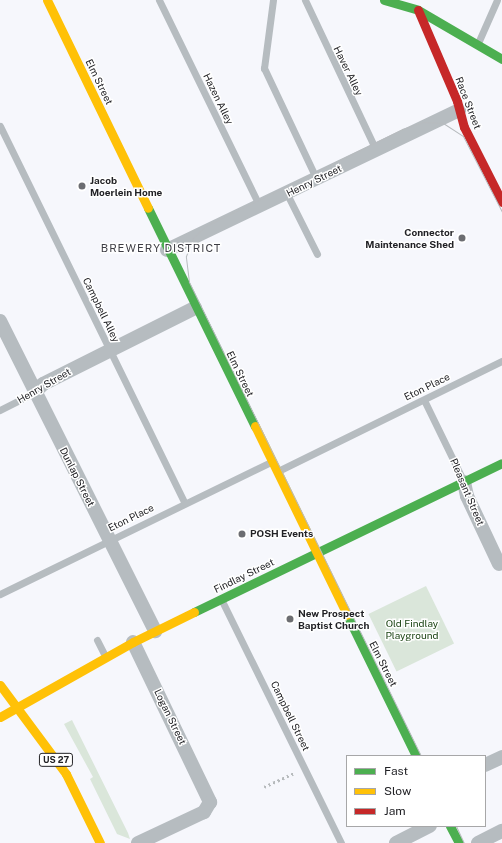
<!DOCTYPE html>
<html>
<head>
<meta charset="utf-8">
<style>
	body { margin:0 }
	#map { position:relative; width:502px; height:843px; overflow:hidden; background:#f6f7fc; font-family:"Public Sans",sans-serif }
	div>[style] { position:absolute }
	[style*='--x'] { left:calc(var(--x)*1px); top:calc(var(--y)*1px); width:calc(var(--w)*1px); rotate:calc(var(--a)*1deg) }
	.green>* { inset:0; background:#dae6da; transform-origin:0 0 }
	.path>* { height:2.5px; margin-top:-1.25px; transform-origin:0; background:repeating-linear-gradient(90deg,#b6babc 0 2px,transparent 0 5px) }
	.lane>* { height:7px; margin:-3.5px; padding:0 3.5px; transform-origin:3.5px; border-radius:3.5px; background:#b6bcc0 }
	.street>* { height:14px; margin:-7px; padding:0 7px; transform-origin:7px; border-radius:7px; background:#b6bcc0 }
	.fast>* { height:9px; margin:-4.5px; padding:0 4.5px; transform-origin:4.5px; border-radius:4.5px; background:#4caf50 }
	.slow>* { height:9px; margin:-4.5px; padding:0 4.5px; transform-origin:4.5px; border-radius:4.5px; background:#ffc107 }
	.jam>* { height:9px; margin:-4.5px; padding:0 4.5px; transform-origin:4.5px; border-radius:4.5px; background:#c62828 }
	.tram>* { height:1px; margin:-0.5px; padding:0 0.5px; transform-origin:0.5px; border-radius:0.5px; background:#b7bbbe }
	.dots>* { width:11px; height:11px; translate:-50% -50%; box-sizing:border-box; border:2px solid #fff; border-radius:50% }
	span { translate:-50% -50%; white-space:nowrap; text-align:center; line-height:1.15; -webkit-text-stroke:3px #fff; paint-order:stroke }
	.shield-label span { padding:1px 3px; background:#fff; border:1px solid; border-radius:3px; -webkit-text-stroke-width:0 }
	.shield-label { font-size:9px; color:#222226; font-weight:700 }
	.street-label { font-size:10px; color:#222226 }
	.poi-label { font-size:10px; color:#222226; font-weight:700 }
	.left { translate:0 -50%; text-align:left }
	.right { translate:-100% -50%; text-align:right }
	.park-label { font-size:10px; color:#1c4414 }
	.neighbourhood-label { font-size:11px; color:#3d3d44; letter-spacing:1px }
	.legend { position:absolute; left:346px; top:755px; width:140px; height:72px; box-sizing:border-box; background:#fff; border:1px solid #a7a7a8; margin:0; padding:5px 7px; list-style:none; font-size:12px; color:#222226 }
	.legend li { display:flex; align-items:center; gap:8px; height:20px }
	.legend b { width:20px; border:1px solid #a7a7a8 }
</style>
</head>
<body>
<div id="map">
	<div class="green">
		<div style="left:426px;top:586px;width:64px;height:64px;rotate:64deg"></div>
		<div style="clip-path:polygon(72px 720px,128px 833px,130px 839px,117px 834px,90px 779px,93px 777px,64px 724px)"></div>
	</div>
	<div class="path">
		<div style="--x:264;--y:787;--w:33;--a:-25"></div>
	</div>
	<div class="lane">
		<div style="--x:159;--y:0;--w:230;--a:64"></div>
		<div style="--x:273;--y:0;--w:69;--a:97.5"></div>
		<div style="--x:264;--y:68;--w:124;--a:64.7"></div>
		<div style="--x:305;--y:0;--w:166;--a:64.7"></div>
		<div style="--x:478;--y:43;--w:47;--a:-66.2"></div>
		<div style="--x:0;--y:126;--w:420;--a:63.9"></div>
		<div style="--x:287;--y:194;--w:67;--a:63.4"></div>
		<div style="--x:424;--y:400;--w:89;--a:64"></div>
		<div style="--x:0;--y:410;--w:39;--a:-27"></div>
		<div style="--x:278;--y:471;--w:250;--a:-26.2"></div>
		<div style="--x:0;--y:594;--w:301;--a:-26"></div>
		<div style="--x:222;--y:601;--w:270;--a:63.8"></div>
		<div style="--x:97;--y:640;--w:18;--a:63"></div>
	</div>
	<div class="street">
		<div style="--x:167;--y:250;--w:324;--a:-25.6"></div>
		<div style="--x:0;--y:321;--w:347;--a:63.4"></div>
		<div style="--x:35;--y:392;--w:11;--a:-45"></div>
		<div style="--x:43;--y:384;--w:170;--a:-26.6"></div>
		<div style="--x:464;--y:482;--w:14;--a:78"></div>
		<div style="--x:467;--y:496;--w:75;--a:64.8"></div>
		<div style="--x:133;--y:642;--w:178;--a:64.3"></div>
		<div style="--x:210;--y:802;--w:12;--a:121"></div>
		<div style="--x:204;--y:812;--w:73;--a:154.8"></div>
		<div style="--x:485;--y:765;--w:19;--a:-25"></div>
		<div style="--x:396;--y:843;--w:38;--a:-27"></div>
		<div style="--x:478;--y:843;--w:27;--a:-27"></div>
	</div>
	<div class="fast">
		<div style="--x:384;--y:0;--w:35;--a:16"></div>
		<div style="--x:418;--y:10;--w:97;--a:30.3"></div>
		<div style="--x:148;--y:208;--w:243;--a:63.9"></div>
		<div style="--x:194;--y:612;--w:342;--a:-25.8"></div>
		<div style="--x:347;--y:615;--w:157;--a:63.9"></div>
		<div style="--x:450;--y:826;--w:19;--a:62"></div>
	</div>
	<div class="slow">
		<div style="--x:47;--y:0;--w:231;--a:64.1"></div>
		<div style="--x:255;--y:426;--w:210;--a:64"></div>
		<div style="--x:0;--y:685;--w:111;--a:53.4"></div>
		<div style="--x:66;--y:774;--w:77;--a:63.8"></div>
		<div style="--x:0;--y:717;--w:153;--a:-29.4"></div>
		<div style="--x:133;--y:642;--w:68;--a:-26.2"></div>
	</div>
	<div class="jam">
		<div style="--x:418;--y:10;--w:99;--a:66.8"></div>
		<div style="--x:457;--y:101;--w:27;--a:75"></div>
		<div style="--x:464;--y:127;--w:84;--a:63.1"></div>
	</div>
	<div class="tram">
		<div style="--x:421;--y:756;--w:528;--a:-116.08"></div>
		<div style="--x:189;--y:282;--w:26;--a:-97"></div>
		<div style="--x:186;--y:256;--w:19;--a:-69"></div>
		<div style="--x:193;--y:238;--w:18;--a:-43"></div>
		<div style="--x:206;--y:226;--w:219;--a:-26.3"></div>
		<div style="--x:402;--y:129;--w:23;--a:-18"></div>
		<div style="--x:424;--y:122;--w:19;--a:3"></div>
		<div style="--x:443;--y:123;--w:24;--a:33"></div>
		<div style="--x:463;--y:136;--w:85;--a:62.8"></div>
		<div style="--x:456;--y:826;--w:19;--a:65"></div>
	</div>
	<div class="dots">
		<div style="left:82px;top:186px;background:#6c6d71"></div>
		<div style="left:462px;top:238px;background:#6c6d71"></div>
		<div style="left:242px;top:534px;background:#6c6d71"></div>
		<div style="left:290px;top:619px;background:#6c6d71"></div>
	</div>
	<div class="shield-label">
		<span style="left:56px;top:760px">US 27</span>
	</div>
	<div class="street-label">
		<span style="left:348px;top:71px;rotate:64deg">Haver Alley</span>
		<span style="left:99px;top:82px;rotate:64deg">Elm Street</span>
		<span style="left:218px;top:99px;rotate:64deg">Hazen Alley</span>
		<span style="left:468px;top:103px;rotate:69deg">Race Street</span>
		<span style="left:314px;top:181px;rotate:-26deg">Henry Street</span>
		<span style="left:101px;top:310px;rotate:64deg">Campbell Alley</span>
		<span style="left:240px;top:374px;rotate:64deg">Elm Street</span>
		<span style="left:44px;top:386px;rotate:-30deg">Henry Street</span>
		<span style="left:427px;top:387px;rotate:-26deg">Eton Place</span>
		<span style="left:77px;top:477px;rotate:63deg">Dunlap Street</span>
		<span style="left:467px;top:492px;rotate:67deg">Pleasant Street</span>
		<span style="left:131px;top:518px;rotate:-26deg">Eton Place</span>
		<span style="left:244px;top:576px;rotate:-26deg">Findlay Street</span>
		<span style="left:383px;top:664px;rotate:63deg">Elm Street</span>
		<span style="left:290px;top:716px;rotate:64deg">Campbell Street</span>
		<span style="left:170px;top:717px;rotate:64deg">Logan Street</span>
	</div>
	<div class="poi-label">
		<span class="left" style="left:90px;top:186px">Jacob<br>Moerlein Home</span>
		<span class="right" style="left:454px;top:238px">Connector<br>Maintenance Shed</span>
		<span class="left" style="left:250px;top:534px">POSH Events</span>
		<span class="left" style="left:298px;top:619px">New Prospect<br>Baptist Church</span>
	</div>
	<div class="park-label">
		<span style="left:412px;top:629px">Old Findlay<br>Playground</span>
	</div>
	<div class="neighbourhood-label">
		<span style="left:161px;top:248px">BREWERY DISTRICT</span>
	</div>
	<ul class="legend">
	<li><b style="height:5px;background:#4caf50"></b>Fast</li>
	<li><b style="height:5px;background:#ffc107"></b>Slow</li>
	<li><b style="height:5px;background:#c62828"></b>Jam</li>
	</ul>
</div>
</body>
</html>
